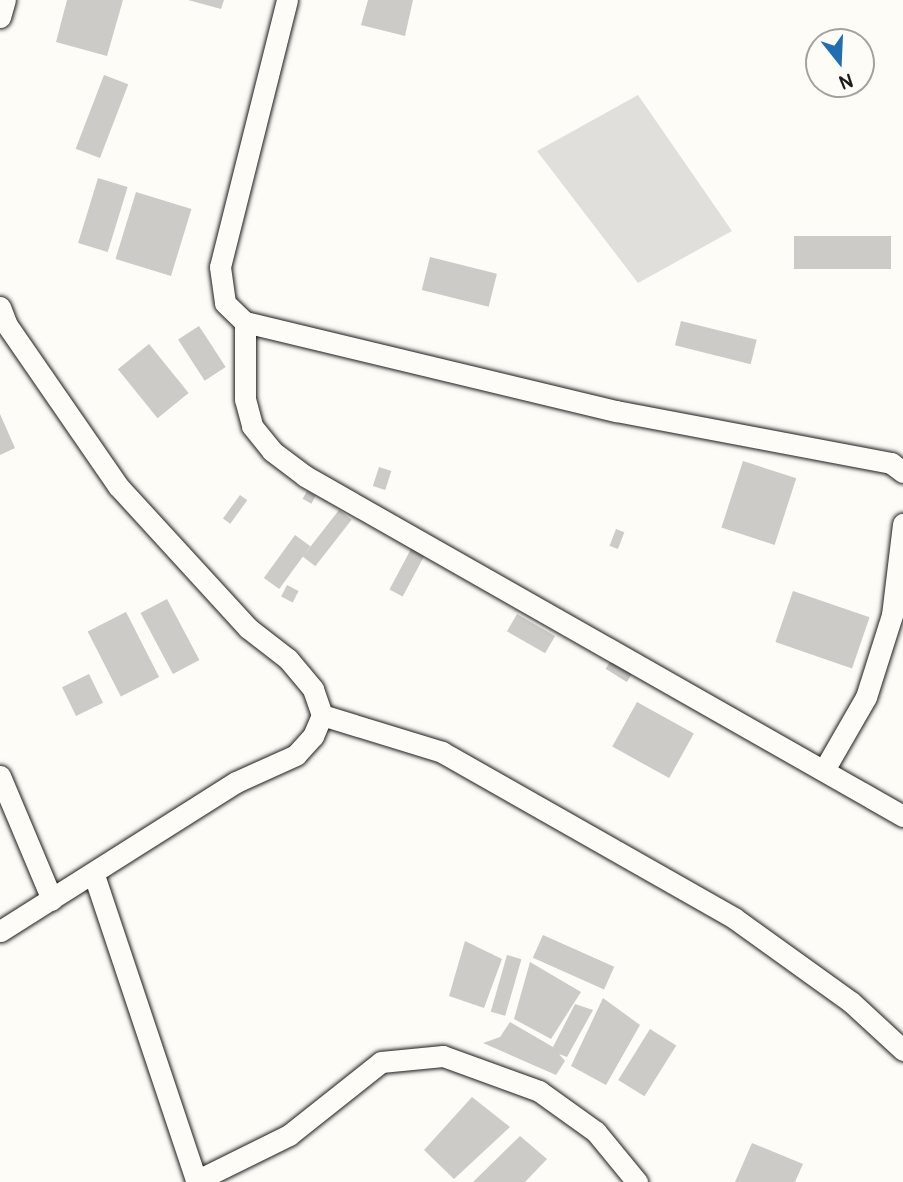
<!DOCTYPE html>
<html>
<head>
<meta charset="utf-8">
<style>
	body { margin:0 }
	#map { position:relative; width:903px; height:1182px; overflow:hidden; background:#fdfcf7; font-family:Pangolin,sans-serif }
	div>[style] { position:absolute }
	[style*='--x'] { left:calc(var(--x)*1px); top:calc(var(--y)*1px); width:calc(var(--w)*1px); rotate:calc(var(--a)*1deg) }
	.green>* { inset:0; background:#e0dfdb }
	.building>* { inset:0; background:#cccbc8; transform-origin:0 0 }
	.roads { filter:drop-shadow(0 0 2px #1c1c1c) drop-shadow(0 0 2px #1c1c1c) }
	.street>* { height:21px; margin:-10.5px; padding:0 10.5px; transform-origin:10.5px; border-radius:10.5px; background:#fdfcf7 }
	span { translate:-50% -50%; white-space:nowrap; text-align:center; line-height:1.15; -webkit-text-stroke:5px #fdfcf7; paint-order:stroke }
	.north { position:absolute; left:805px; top:28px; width:70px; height:70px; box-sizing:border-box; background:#fdfcf7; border:2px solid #a3a29f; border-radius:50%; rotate:162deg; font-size:19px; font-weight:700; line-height:28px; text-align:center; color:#1c1c1c }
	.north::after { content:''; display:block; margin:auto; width:24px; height:32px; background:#1f6fb2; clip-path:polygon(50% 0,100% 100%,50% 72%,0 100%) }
</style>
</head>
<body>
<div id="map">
	<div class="green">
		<div style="clip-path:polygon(638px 95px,732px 231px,638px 283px,537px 151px)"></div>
	</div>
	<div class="building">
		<div style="clip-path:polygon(67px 0,123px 0,107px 56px,56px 42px)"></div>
		<div style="clip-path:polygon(188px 0,224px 0,221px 9px)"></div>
		<div style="clip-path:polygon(368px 0,413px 0,405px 36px,361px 25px)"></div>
		<div style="left:104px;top:75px;width:26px;height:79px;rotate:21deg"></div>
		<div style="left:98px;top:178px;width:31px;height:68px;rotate:17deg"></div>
		<div style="left:136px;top:192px;width:58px;height:70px;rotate:17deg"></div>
		<div style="left:794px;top:236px;width:97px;height:33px"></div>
		<div style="left:430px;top:257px;width:69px;height:34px;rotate:14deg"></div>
		<div style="left:681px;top:321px;width:78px;height:25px;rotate:14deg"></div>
		<div style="left:199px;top:326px;width:49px;height:25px;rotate:57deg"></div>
		<div style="left:149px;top:344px;width:63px;height:40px;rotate:51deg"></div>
		<div style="clip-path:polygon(0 414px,15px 448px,0 455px)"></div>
		<div style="left:743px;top:461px;width:56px;height:70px;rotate:18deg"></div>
		<div style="left:379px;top:467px;width:13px;height:20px;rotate:18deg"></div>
		<div style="left:307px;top:491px;width:10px;height:9px;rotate:29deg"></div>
		<div style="left:240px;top:495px;width:9px;height:29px;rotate:36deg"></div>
		<div style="left:339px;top:510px;width:16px;height:59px;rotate:38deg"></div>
		<div style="left:616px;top:529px;width:9px;height:18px;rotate:21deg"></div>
		<div style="left:295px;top:535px;width:19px;height:53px;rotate:36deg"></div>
		<div style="left:412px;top:547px;width:15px;height:48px;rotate:28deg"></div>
		<div style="left:287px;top:585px;width:13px;height:13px;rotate:27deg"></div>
		<div style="left:793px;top:591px;width:81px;height:54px;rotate:19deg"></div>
		<div style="left:167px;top:599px;width:69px;height:30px;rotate:62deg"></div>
		<div style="left:126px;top:612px;width:73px;height:43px;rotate:63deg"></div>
		<div style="left:517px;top:614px;width:44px;height:20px;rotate:30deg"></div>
		<div style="left:613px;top:657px;width:25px;height:14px;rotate:32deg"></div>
		<div style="left:89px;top:674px;width:32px;height:30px;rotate:64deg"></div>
		<div style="left:637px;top:702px;width:65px;height:51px;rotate:29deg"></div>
		<div style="left:543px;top:935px;width:78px;height:25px;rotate:24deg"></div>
		<div style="clip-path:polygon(465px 941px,502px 959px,484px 1008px,449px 996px)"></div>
		<div style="left:507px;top:955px;width:15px;height:59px;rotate:16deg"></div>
		<div style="clip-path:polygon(530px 962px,581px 992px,551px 1039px,514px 1019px)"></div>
		<div style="clip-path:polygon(603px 998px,640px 1025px,606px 1085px,571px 1066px)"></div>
		<div style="clip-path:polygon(575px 1004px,593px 1010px,567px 1057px,559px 1054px,565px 1061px,556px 1075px,483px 1043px,500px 1037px,510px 1022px,553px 1047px)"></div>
		<div style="left:650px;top:1029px;width:31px;height:60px;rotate:32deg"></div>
		<div style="clip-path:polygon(472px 1097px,510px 1127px,454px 1179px,424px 1150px)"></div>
		<div style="clip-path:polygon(520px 1136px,547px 1159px,525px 1182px,473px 1182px)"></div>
		<div style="clip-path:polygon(752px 1143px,803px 1164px,795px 1182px,735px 1182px)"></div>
	</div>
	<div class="roads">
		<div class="street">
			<div style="--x:287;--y:0;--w:275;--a:104.1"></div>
			<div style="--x:220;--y:267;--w:36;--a:82"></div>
			<div style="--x:225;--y:303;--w:28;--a:44"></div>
			<div style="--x:245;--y:322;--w:382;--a:13.5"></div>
			<div style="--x:616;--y:411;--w:280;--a:10.7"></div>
			<div style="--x:891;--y:463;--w:15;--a:37"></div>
			<div style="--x:0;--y:17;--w:18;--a:-74"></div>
			<div style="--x:0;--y:307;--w:19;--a:69"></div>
			<div style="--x:7;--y:325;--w:196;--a:55.4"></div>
			<div style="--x:118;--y:486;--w:193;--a:47.5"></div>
			<div style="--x:248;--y:628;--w:51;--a:37.8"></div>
			<div style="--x:288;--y:659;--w:39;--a:50"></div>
			<div style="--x:313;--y:689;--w:28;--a:71"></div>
			<div style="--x:322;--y:715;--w:23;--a:113"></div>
			<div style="--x:313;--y:736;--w:25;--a:132"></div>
			<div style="--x:296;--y:755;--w:66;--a:155.8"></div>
			<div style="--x:236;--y:782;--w:279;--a:147.7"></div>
			<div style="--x:245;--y:322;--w:77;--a:90"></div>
			<div style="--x:245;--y:399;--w:28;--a:75"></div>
			<div style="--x:252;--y:426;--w:32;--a:51"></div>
			<div style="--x:272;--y:451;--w:41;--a:37.1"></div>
			<div style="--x:305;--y:476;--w:688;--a:29.62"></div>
			<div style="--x:322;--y:715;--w:126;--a:17.1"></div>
			<div style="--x:442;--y:752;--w:336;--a:29.6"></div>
			<div style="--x:734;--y:918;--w:144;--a:35.7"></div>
			<div style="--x:851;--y:1002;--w:71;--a:42.7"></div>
			<div style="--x:824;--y:770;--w:84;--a:-60.1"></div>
			<div style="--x:866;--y:697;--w:86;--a:-72.4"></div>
			<div style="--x:892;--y:615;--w:92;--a:-83.1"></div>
			<div style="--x:0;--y:776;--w:134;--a:67.2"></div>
			<div style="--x:94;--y:875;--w:324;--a:71.5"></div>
			<div style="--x:196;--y:1181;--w:104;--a:-26.3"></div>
			<div style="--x:289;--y:1135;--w:117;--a:-38.4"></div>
			<div style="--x:381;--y:1062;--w:62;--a:-5.5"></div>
			<div style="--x:443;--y:1056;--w:102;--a:20"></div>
			<div style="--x:539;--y:1091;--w:70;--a:35.7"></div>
			<div style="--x:596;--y:1132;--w:65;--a:50.6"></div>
		</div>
	</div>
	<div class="north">N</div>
</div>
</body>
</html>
